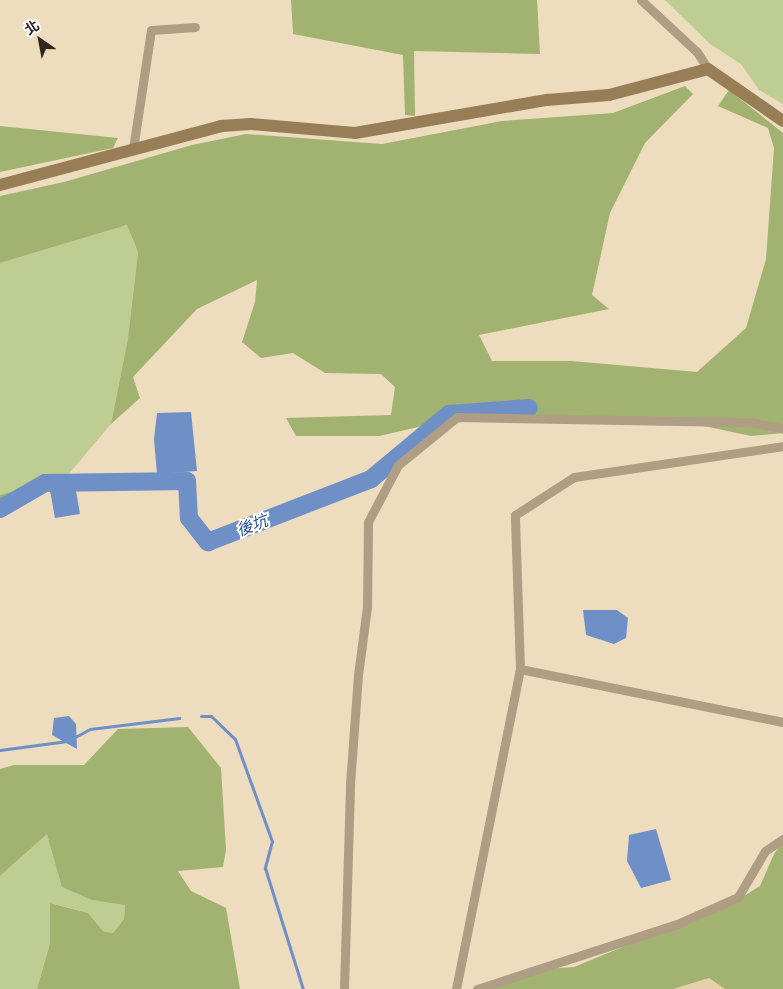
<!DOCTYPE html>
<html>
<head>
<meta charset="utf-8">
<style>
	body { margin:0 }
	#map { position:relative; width:783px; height:989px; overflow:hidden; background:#eddcbd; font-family:"Source Serif 4","Noto Sans TC",serif }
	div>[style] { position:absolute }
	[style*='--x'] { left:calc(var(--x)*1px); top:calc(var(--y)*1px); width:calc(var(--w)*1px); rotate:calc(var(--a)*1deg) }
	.built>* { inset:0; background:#e5d0ab }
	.green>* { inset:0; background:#becd92 }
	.forest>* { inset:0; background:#a2b270 }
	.water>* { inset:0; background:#6e90c7 }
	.stream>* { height:3px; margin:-1.5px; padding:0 1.5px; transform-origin:1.5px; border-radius:1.5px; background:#6e90c7 }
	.river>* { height:18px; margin:-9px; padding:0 9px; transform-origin:9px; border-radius:9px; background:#6e90c7 }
	.street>* { height:9px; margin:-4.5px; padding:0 4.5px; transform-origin:4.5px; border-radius:4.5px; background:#af9d84 }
	.secondary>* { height:12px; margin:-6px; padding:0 6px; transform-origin:6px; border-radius:6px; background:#977e57 }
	span { translate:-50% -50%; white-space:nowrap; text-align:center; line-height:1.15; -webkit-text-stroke:4px #fff; paint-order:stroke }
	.water-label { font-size:16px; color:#295296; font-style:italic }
	.north { position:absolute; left:15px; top:15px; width:50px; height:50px; -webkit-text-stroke:4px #fff; paint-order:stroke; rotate:327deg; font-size:14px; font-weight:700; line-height:20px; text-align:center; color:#2f281c }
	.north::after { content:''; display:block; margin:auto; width:18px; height:22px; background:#2f281c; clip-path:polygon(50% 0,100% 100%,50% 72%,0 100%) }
</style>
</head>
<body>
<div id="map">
	<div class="built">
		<div style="clip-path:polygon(709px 978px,725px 989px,673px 989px,696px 980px)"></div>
	</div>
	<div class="green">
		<div style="clip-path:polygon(665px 0,783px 0,783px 104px,759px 90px,741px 64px,710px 44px)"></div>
		<div style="clip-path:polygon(127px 225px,138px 252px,128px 338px,111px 424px,67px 476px,0 495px,0 263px)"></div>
		<div style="clip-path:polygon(47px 834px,92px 900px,125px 904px,124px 919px,113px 933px,103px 931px,88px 913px,51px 903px,50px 943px,37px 989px,0 989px,0 876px)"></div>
	</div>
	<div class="forest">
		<div style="clip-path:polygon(291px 0,537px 0,540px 54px,414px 51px,415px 116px,405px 115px,403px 55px,293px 34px)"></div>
		<div style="clip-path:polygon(685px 86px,693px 94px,645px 143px,610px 213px,592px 295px,609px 309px,479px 335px,492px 361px,571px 361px,697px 372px,746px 328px,766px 259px,774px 148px,768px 128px,718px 106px,729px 90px,783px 133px,783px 433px,751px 436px,685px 422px,556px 420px,484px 412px,379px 436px,296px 436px,286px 418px,391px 415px,395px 387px,381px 374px,325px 373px,293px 353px,261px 358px,242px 342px,255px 302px,257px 280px,197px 309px,133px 377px,140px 398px,111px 424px,128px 338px,138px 252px,127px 225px,0 263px,0 196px,64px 182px,192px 145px,246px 134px,382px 144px,502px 121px,613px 113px)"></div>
		<div style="clip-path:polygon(0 126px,118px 138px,113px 148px,0 172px)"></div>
		<div style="clip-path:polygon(67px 476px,18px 502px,0 510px,0 495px)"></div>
		<div style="clip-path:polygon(188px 727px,221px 768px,226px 850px,223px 867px,178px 871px,191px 891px,226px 908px,240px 989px,37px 989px,50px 943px,50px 903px,88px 913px,103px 931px,113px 933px,124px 919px,125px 905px,92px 900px,62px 887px,47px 834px,0 876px,0 769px,14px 765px,84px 765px,118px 729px)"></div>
		<div style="clip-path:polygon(783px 842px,783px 989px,725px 989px,709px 978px,673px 989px,475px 989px,532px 970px,574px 967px,739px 899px,760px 886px,774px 854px)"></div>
	</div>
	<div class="water">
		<div style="clip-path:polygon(191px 412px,197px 471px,157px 474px,154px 439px,157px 413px)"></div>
		<div style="clip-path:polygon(49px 485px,75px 485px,80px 514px,55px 518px)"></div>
		<div style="clip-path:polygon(583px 610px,617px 610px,628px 618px,626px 638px,614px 644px,586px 635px)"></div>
		<div style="clip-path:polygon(69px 716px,76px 724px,77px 749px,52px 735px,54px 718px)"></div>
		<div style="clip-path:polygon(656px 829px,671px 880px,641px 888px,627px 861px,629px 835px)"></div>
	</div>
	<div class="stream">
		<div style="--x:201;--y:716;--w:10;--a:0"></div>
		<div style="--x:211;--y:716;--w:33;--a:44"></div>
		<div style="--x:235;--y:739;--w:109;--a:70.1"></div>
		<div style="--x:272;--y:841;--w:28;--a:105"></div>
		<div style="--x:265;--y:868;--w:127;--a:72.6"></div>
		<div style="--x:75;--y:737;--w:17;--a:-28"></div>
		<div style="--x:90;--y:729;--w:90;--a:-7"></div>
		<div style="--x:0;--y:750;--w:68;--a:-7.7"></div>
	</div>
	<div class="river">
		<div style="--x:0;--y:509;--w:52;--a:-30"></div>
		<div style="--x:45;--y:483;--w:142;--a:-0.8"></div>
		<div style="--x:187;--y:481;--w:37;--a:87"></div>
		<div style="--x:189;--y:518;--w:31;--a:52"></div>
		<div style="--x:208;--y:542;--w:175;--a:-21.1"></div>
		<div style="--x:371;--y:479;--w:102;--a:-39.8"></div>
		<div style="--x:449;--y:414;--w:80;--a:-4.3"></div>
	</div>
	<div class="street">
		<div style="--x:641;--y:0;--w:76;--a:42.9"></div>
		<div style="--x:697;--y:52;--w:20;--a:57"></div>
		<div style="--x:133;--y:149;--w:120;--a:-81.4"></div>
		<div style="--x:151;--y:30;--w:44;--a:-3.9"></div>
		<div style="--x:520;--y:669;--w:268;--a:11.4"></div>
		<div style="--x:344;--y:989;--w:205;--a:-88.3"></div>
		<div style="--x:350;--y:784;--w:109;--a:-85.8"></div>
		<div style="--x:358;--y:675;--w:69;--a:-82.5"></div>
		<div style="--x:367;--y:607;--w:85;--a:-89.3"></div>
		<div style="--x:368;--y:522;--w:64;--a:-62.2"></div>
		<div style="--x:398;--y:465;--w:76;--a:-39.1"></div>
		<div style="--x:457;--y:417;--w:294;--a:1"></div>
		<div style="--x:751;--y:422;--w:33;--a:12"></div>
		<div style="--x:456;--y:989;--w:326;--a:-78.7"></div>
		<div style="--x:520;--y:669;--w:154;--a:-91.9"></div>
		<div style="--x:515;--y:515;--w:70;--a:-32.8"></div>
		<div style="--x:574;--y:477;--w:211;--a:-8.4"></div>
		<div style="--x:477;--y:989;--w:210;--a:-18"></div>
		<div style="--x:677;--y:924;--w:67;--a:-23.9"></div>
		<div style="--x:738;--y:897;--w:53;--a:-59.6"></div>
		<div style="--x:765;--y:851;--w:22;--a:-34"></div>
	</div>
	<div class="secondary">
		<div style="--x:0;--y:185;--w:229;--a:-14.9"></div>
		<div style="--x:221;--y:126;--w:30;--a:-4"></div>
		<div style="--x:251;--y:124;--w:104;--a:4.9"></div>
		<div style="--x:355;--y:133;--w:195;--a:-9.8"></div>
		<div style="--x:547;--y:100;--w:62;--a:-4.6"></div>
		<div style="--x:609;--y:95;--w:102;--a:-14.7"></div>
		<div style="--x:708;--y:69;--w:91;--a:34.7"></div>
	</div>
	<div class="water-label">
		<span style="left:252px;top:525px;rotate:-21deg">後坑</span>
	</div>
	<div class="north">北</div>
</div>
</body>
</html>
